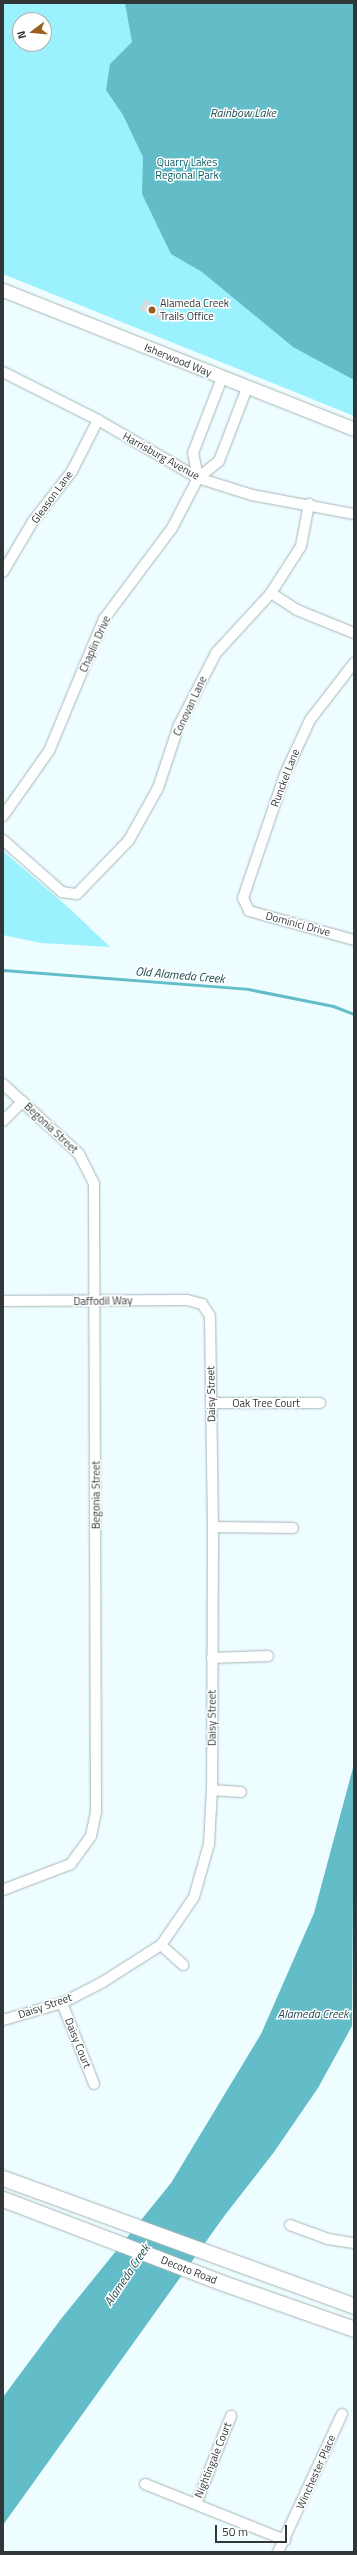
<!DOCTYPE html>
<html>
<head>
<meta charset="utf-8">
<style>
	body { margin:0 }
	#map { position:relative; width:357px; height:2555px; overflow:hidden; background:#eefdff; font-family:"Titillium Web",sans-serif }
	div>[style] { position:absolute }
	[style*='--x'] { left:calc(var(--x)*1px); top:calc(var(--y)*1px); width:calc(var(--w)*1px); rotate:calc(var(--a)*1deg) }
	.green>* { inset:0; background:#9bf2fe }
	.water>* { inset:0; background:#62bdc8 }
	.stream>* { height:3px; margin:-1.5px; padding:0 1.5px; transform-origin:1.5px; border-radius:1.5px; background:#62bdc8 }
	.building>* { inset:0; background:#d1dfe1 }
	.roads { filter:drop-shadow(0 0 1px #a7b5b7) drop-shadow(0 0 1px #a7b5b7) }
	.street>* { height:10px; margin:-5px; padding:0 5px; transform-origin:5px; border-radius:5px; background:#fff }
	.secondary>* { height:13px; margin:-6.5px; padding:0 6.5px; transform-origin:6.5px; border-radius:6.5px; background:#fff }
	.primary>* { height:15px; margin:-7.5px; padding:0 7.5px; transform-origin:7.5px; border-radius:7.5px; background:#fff }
	.dots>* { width:11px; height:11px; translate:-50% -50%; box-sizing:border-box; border:2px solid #fff; border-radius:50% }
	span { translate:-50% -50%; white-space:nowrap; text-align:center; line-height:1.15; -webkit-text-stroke:3px #fff; paint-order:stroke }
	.park-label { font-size:11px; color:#095b63 }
	.poi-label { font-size:11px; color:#313738 }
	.left { translate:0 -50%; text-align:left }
	.street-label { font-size:11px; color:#313738 }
	.water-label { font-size:12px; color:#1f494f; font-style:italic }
	.frame { position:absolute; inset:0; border:4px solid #313738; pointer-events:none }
	.north { position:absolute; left:12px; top:12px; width:40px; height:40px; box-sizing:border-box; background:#fff; border:1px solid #adafaf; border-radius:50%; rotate:254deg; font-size:11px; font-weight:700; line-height:16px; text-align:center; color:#313738 }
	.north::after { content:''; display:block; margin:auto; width:14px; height:18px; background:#995f1e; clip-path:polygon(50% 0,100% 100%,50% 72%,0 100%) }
	.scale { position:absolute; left:215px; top:2525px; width:72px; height:18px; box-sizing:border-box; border:2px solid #313738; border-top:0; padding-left:5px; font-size:12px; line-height:14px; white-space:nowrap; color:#313738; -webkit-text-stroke:3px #fff; paint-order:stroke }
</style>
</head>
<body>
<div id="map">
	<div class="green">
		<div style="clip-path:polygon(evenodd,3px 3px,354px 3px,354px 416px,3px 274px,3px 3px,20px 20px,44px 20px,44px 44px,20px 44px,20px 20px)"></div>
		<div style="clip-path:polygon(3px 851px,69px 908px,110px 947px,41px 943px,3px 935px)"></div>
	</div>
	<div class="water">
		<div style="clip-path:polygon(125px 3px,354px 3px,354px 380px,293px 347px,202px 272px,171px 254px,142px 194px,143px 157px,123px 115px,106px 90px,110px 64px,132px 42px)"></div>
		<div style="clip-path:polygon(354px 1764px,352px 2026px,318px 2088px,274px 2152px,225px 2215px,3px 2525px,3px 2397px,61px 2319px,171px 2183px,261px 2034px,314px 1913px)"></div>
	</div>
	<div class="stream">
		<div style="--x:3;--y:970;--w:246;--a:4.4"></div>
		<div style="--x:248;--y:989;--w:87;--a:11.3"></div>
		<div style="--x:333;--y:1006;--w:22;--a:21"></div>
	</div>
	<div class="building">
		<div style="clip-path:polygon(145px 299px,164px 311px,160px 320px,139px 309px)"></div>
	</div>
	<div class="roads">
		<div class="street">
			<div style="--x:3;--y:372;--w:106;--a:26.8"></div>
			<div style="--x:98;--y:420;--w:116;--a:30.1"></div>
			<div style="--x:198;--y:478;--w:57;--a:17.5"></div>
			<div style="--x:252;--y:495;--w:104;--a:10.6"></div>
			<div style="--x:198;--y:478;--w:25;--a:-101"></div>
			<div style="--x:193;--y:453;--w:80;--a:-68.9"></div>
			<div style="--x:3;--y:572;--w:59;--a:-59.5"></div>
			<div style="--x:33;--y:521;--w:63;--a:-52"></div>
			<div style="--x:72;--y:471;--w:57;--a:-63"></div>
			<div style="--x:271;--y:593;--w:31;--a:33"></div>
			<div style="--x:297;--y:610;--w:61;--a:22"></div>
			<div style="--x:354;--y:663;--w:72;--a:127.7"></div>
			<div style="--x:310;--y:720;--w:60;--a:114.8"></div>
			<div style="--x:285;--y:774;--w:131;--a:108.7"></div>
			<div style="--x:243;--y:898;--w:14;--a:65"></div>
			<div style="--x:249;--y:911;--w:109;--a:15.4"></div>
			<div style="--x:3;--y:816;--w:80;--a:-54.7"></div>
			<div style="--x:49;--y:751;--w:143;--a:-67.4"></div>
			<div style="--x:104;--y:619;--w:114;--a:-53.2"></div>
			<div style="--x:172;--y:528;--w:56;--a:-62.5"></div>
			<div style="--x:198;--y:478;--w:27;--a:-39"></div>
			<div style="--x:219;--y:461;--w:78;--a:-69"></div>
			<div style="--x:3;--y:840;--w:79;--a:41.4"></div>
			<div style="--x:62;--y:892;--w:15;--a:8"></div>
			<div style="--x:77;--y:894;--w:75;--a:-46.1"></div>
			<div style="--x:129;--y:840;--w:60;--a:-60.9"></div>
			<div style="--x:158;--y:788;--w:66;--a:-71.6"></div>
			<div style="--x:179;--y:725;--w:81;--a:-62.8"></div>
			<div style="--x:216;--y:653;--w:81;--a:-47.5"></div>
			<div style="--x:271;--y:593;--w:56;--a:-57.4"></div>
			<div style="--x:301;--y:546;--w:43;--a:-79.2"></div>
			<div style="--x:3;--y:1084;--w:103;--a:42.6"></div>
			<div style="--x:79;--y:1154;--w:33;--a:63"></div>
			<div style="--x:94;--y:1183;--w:629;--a:89.82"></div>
			<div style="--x:96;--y:1812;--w:25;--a:102"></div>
			<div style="--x:91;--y:1836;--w:34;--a:126"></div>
			<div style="--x:71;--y:1864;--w:73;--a:159.1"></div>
			<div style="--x:3;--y:1121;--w:28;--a:-45"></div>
			<div style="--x:3;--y:1301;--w:184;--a:-0.3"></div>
			<div style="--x:187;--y:1300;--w:16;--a:15"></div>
			<div style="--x:202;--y:1304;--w:14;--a:56"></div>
			<div style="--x:210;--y:1316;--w:211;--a:89.2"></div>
			<div style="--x:213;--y:1527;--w:263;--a:90.2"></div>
			<div style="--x:212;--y:1790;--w:54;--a:93.2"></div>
			<div style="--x:209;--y:1844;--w:55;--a:105.8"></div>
			<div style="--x:194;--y:1897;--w:58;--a:124.5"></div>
			<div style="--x:161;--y:1945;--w:69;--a:147.5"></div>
			<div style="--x:103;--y:1982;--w:46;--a:152.9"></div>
			<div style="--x:62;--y:2003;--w:61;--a:163.9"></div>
			<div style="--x:211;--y:1403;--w:109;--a:0"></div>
			<div style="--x:213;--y:1527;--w:80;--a:0.7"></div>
			<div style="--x:212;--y:1658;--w:56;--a:-2"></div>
			<div style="--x:212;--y:1790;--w:29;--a:4"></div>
			<div style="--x:161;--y:1945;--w:30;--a:42"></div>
			<div style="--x:62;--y:2003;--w:87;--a:68.4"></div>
			<div style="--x:290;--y:2225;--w:40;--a:20.2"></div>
			<div style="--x:328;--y:2239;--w:26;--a:9"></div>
			<div style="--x:145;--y:2484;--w:151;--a:21.8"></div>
			<div style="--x:196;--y:2504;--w:95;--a:-68.3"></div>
			<div style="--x:278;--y:2552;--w:152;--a:-65.1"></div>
		</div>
		<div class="secondary">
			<div style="--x:3;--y:290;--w:378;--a:21.6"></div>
		</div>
		<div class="primary">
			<div style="--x:3;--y:2178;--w:374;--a:20"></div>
			<div style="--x:3;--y:2199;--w:232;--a:20.9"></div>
			<div style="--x:220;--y:2282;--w:142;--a:19.3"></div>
		</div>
	</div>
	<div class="dots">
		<div style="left:152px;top:310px;background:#995f1e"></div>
	</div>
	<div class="park-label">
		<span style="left:187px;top:169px">Quarry Lakes<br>Regional Park</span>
	</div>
	<div class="poi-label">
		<span class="left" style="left:160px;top:310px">Alameda Creek<br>Trails Office</span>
	</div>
	<div class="street-label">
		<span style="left:178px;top:360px;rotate:22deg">Isherwood Way</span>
		<span style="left:161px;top:456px;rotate:29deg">Harrisburg Avenue</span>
		<span style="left:52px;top:497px;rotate:-54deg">Gleason Lane</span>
		<span style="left:95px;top:644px;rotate:-66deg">Chaplin Drive</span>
		<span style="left:190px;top:706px;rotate:-65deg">Conovan Lane</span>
		<span style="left:285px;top:778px;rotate:-69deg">Runckel Lane</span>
		<span style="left:298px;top:924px;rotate:15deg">Dominici Drive</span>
		<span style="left:51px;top:1128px;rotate:43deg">Begonia Street</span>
		<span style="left:103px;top:1301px;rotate:-1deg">Daffodil Way</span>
		<span style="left:211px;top:1394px;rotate:-91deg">Daisy Street</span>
		<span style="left:266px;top:1403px">Oak Tree Court</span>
		<span style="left:96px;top:1495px;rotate:-90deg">Begonia Street</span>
		<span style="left:212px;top:1718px;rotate:-90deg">Daisy Street</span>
		<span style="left:45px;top:2006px;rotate:-19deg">Daisy Street</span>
		<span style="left:78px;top:2043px;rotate:68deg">Daisy Court</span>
		<span style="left:189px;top:2270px;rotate:21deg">Decoto Road</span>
		<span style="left:213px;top:2460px;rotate:-68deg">Nightingale Court</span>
		<span style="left:316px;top:2472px;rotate:-66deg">Winchester Place</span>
	</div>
	<div class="water-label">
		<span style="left:243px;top:113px">Rainbow Lake</span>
		<span style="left:180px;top:975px;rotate:5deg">Old Alameda Creek</span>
		<span style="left:313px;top:2014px">Alameda Creek</span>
		<span style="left:127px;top:2275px;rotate:-56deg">Alameda Creek</span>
	</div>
	<div class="frame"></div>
	<div class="north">N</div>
	<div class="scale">50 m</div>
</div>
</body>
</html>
